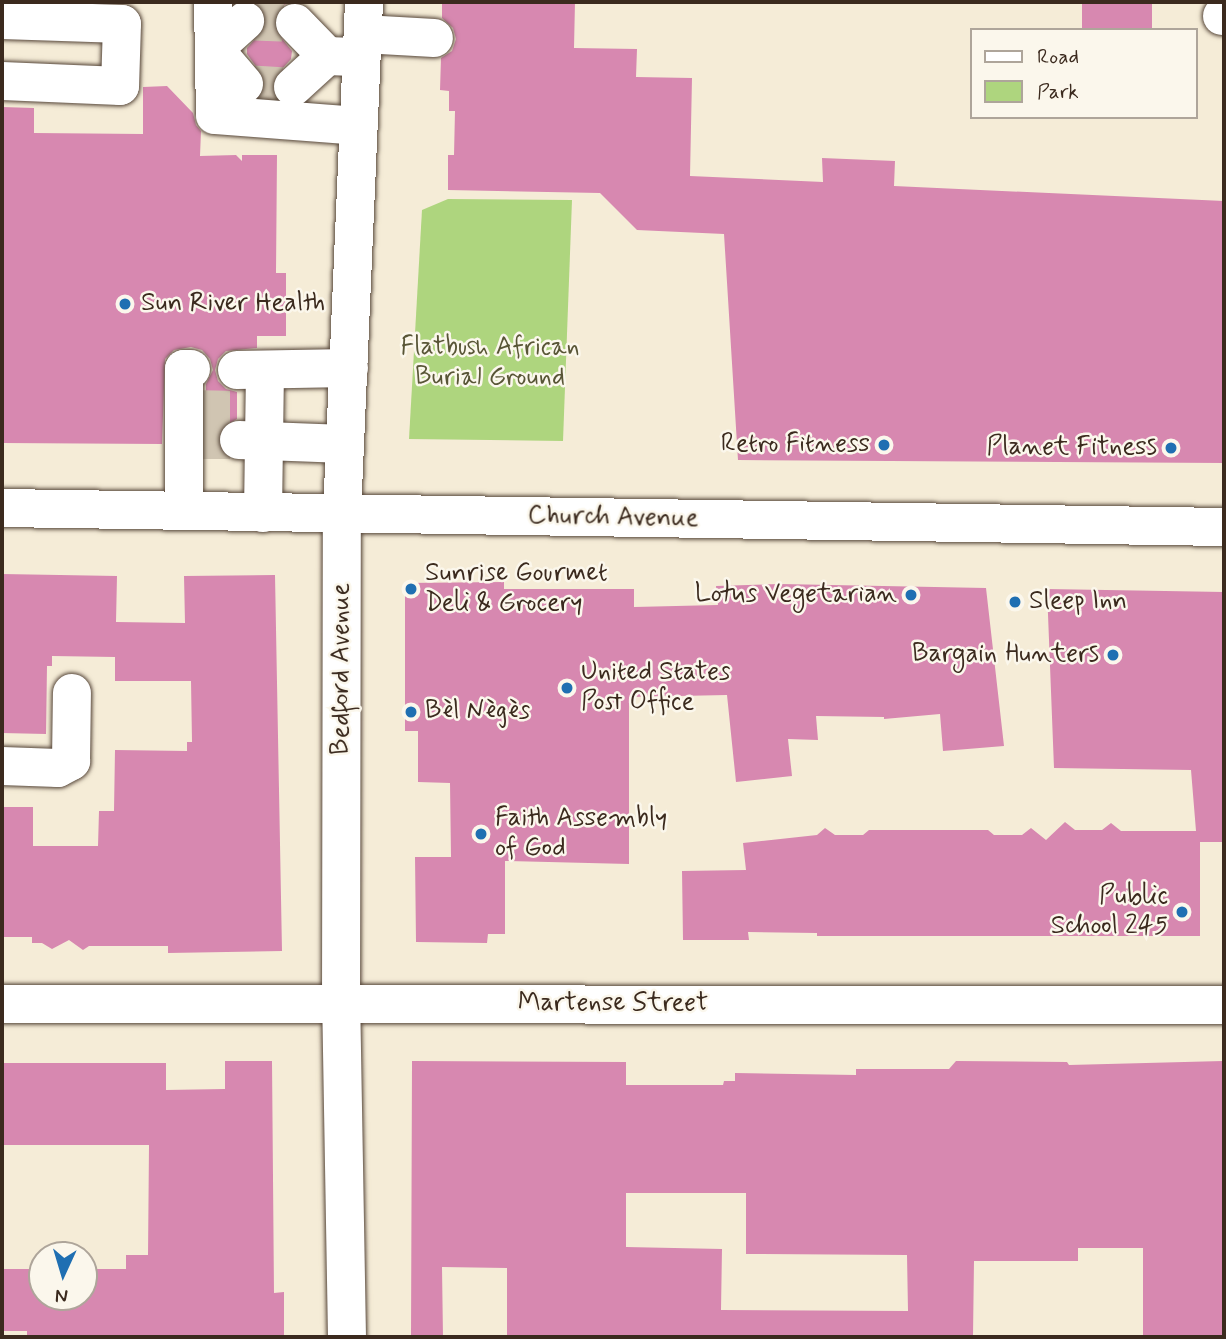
<!DOCTYPE html>
<html>
<head>
<meta charset="utf-8">
<style>
	body { margin:0 }
	#map { position:relative; width:1226px; height:1339px; overflow:hidden; background:#f5ecd7; font-family:Mynerve,sans-serif }
	div>[style] { position:absolute }
	[style*='--x'] { left:calc(var(--x)*1px); top:calc(var(--y)*1px); width:calc(var(--w)*1px); rotate:calc(var(--a)*1deg) }
	.green>* { inset:0; background:#aed57e }
	.building>* { inset:0; background:#d788b0; transform-origin:0 0 }
	.minor-tunnel>* { height:38px; margin-top:-19px; transform-origin:0; background:repeating-linear-gradient(90deg,#d0c5b2 0 38px,transparent 0 57px) }
	.roads { filter:drop-shadow(0 0 2px #57473a) drop-shadow(0 0 2px #57473a) }
	.minor>* { height:38px; margin:-19px; padding:0 19px; transform-origin:19px; border-radius:19px; background:#fff }
	.major>* { height:38px; margin:-19px; padding:0 19px; transform-origin:19px; border-radius:19px; background:#fff }
	.dots>* { width:19px; height:19px; translate:-50% -50%; box-sizing:border-box; border:4px solid #fbf7ec; border-radius:50% }
	span { translate:-50% -50%; white-space:nowrap; text-align:center; line-height:1.15; -webkit-text-stroke:5px #fbf7ec; paint-order:stroke }
	.poi-label { font-size:26px; color:#3b2a1e }
	.left { translate:0 -50%; text-align:left }
	.right { translate:-100% -50%; text-align:right }
	.park-label { font-size:26px; color:#585536 }
	.street-label { font-size:26px; color:#3b2a1e }
	.frame { position:absolute; inset:0; border:4px solid #3b2a1e; pointer-events:none }
	.legend { position:absolute; left:970px; top:28px; width:228px; height:91px; box-sizing:border-box; background:#fbf7ec; border:2px solid #aea59a; margin:0; padding:9px 12px; list-style:none; font-size:21px; color:#3b2a1e }
	.legend li { display:flex; align-items:center; gap:14px; height:35px }
	.legend b { width:35px; border:2px solid #aea59a }
	.north { position:absolute; left:28px; top:1241px; width:70px; height:70px; box-sizing:border-box; background:#fbf7ec; border:2px solid #aea59a; border-radius:50%; rotate:184deg; font-size:19px; font-weight:700; line-height:28px; text-align:center; color:#3b2a1e }
	.north::after { content:''; display:block; margin:auto; width:24px; height:32px; background:#1f6fb2; clip-path:polygon(50% 0,100% 100%,50% 72%,0 100%) }
</style>
</head>
<body>
<div id="map">
	<div class="green">
		<div style="clip-path:polygon(448px 199px,572px 200px,563px 441px,409px 439px,422px 210px)"></div>
	</div>
	<div class="building">
		<div style="clip-path:polygon(254px 2px,290px 2px,280px 7px,274px 18px,274px 29px,292px 51px,291px 59px,272px 80px,275px 98px,261px 97px,265px 79px,247px 54px,247px 48px,266px 27px,266px 16px)"></div>
		<div style="clip-path:polygon(442px 2px,575px 2px,574px 48px,637px 49px,636px 77px,692px 78px,690px 176px,823px 182px,822px 158px,895px 161px,894px 186px,1224px 201px,1224px 463px,738px 460px,724px 234px,637px 230px,600px 193px,448px 190px,448px 155px,454px 155px,455px 111px,449px 111px,449px 91px,440px 90px,441px 58px,452px 51px,456px 39px,453px 28px,442px 18px)"></div>
		<div style="left:1082px;top:2px;width:70px;height:28px"></div>
		<div style="clip-path:polygon(167px 86px,193px 113px,196px 125px,201px 131px,200px 156px,236px 155px,242px 161px,242px 155px,277px 155px,276px 273px,286px 273px,286px 336px,257px 336px,257px 348px,226px 351px,218px 359px,215px 370px,218px 381px,226px 389px,237px 392px,237px 419px,221px 428px,218px 444px,206px 443px,206px 384px,213px 370px,210px 359px,202px 350px,191px 347px,174px 350px,165px 359px,162px 444px,2px 443px,2px 107px,34px 108px,34px 133px,143px 134px,143px 87px)"></div>
		<div style="clip-path:polygon(2px 574px,117px 576px,116px 622px,185px 623px,184px 576px,275px 575px,282px 951px,168px 953px,168px 946px,89px 946px,83px 950px,69px 940px,52px 949px,42px 943px,32px 943px,32px 937px,2px 937px,2px 807px,33px 807px,33px 846px,98px 846px,99px 811px,114px 811px,115px 750px,187px 751px,187px 742px,192px 742px,191px 681px,115px 681px,115px 657px,52px 656px,52px 666px,47px 666px,46px 734px,2px 733px)"></div>
		<div style="clip-path:polygon(504px 582px,504px 589px,634px 589px,634px 607px,718px 605px,716px 586px,780px 584px,986px 588px,1004px 746px,943px 751px,940px 714px,884px 719px,884px 717px,816px 716px,818px 740px,788px 739px,792px 776px,736px 782px,727px 695px,629px 697px,629px 864px,505px 861px,505px 934px,488px 934px,487px 943px,416px 942px,415px 857px,451px 857px,450px 783px,418px 782px,418px 731px,405px 731px,405px 583px)"></div>
		<div style="clip-path:polygon(1047px 589px,1224px 592px,1224px 842px,1200px 842px,1200px 936px,817px 936px,817px 933px,748px 932px,749px 940px,683px 940px,682px 871px,746px 870px,743px 843px,817px 835px,825px 828px,835px 835px,863px 835px,869px 830px,988px 830px,994px 835px,1022px 835px,1031px 828px,1046px 840px,1065px 822px,1075px 830px,1102px 830px,1111px 823px,1121px 831px,1196px 831px,1191px 770px,1054px 768px)"></div>
		<div style="clip-path:polygon(225px 1061px,272px 1061px,274px 1293px,284px 1292px,284px 1337px,27px 1337px,27px 1331px,2px 1331px,2px 1269px,42px 1269px,42px 1297px,84px 1297px,84px 1269px,126px 1269px,126px 1255px,148px 1255px,149px 1145px,2px 1145px,2px 1063px,166px 1063px,166px 1090px,225px 1089px)"></div>
		<div style="clip-path:polygon(evenodd,412px 1061px,626px 1062px,626px 1085px,723px 1085px,724px 1081px,735px 1081px,735px 1073px,856px 1075px,856px 1069px,949px 1069px,956px 1061px,1067px 1062px,1069px 1065px,1223px 1061px,1222px 1337px,1143px 1337px,1143px 1248px,1078px 1248px,1078px 1261px,974px 1261px,973px 1337px,507px 1337px,507px 1268px,442px 1267px,443px 1337px,411px 1337px,412px 1061px,626px 1193px,746px 1193px,746px 1254px,907px 1255px,908px 1311px,721px 1310px,722px 1249px,626px 1247px,626px 1193px)"></div>
	</div>
	<div class="minor-tunnel">
		<div style="--x:245;--y:21;--w:50;--a:2.3"></div>
		<div style="--x:244;--y:84;--w:49;--a:3.5"></div>
		<div style="--x:192;--y:409;--w:45;--a:1.3"></div>
		<div style="--x:192;--y:440;--w:45;--a:0"></div>
	</div>
	<div class="roads">
		<div class="minor">
			<div style="--x:213;--y:2;--w:113;--a:89"></div>
			<div style="--x:215;--y:115;--w:143;--a:4.4"></div>
			<div style="--x:1222;--y:16;--w:2;--a:0"></div>
			<div style="--x:2;--y:20;--w:120;--a:1.9"></div>
			<div style="--x:122;--y:24;--w:62;--a:91.8"></div>
			<div style="--x:120;--y:86;--w:118;--a:-177.6"></div>
			<div style="--x:295;--y:23;--w:46;--a:45.9"></div>
			<div style="--x:363;--y:34;--w:71;--a:3.2"></div>
			<div style="--x:244;--y:84;--w:46;--a:-130.6"></div>
			<div style="--x:214;--y:49;--w:42;--a:-42.1"></div>
			<div style="--x:293;--y:87;--w:46;--a:-42.4"></div>
			<div style="--x:327;--y:56;--w:34;--a:2"></div>
			<div style="--x:237;--y:370;--w:112;--a:-1"></div>
			<div style="--x:239;--y:440;--w:106;--a:2.2"></div>
			<div style="--x:184;--y:511;--w:142;--a:-90"></div>
			<div style="--x:184;--y:369;--w:7;--a:0"></div>
			<div style="--x:263;--y:513;--w:143;--a:-89.2"></div>
			<div style="--x:2;--y:766;--w:56;--a:2"></div>
			<div style="--x:58;--y:768;--w:15;--a:-28"></div>
			<div style="--x:71;--y:761;--w:68;--a:-89.2"></div>
			<div style="--x:2;--y:1004;--w:1222;--a:0.05"></div>
			<div style="--x:347;--y:1337;--w:333;--a:-91"></div>
			<div style="--x:341;--y:1004;--w:490;--a:-89.9"></div>
			<div style="--x:342;--y:514;--w:512;--a:-87.54"></div>
		</div>
		<div class="major">
			<div style="--x:2;--y:508;--w:1222;--a:0.89"></div>
		</div>
	</div>
	<div class="dots">
		<div style="left:125px;top:304px;background:#1f6fb2"></div>
		<div style="left:884px;top:445px;background:#1f6fb2"></div>
		<div style="left:1171px;top:448px;background:#1f6fb2"></div>
		<div style="left:411px;top:589px;background:#1f6fb2"></div>
		<div style="left:911px;top:595px;background:#1f6fb2"></div>
		<div style="left:1015px;top:602px;background:#1f6fb2"></div>
		<div style="left:1113px;top:655px;background:#1f6fb2"></div>
		<div style="left:567px;top:688px;background:#1f6fb2"></div>
		<div style="left:411px;top:712px;background:#1f6fb2"></div>
		<div style="left:481px;top:834px;background:#1f6fb2"></div>
		<div style="left:1182px;top:912px;background:#1f6fb2"></div>
	</div>
	<div class="poi-label">
		<span class="left" style="left:141px;top:304px">Sun River Health</span>
		<span class="right" style="left:870px;top:445px">Retro Fitness</span>
		<span class="right" style="left:1157px;top:448px">Planet Fitness</span>
		<span class="left" style="left:425px;top:589px">Sunrise Gourmet<br>Deli &amp; Grocery</span>
		<span class="right" style="left:897px;top:595px">Lotus Vegetarian</span>
		<span class="left" style="left:1029px;top:602px">Sleep Inn</span>
		<span class="right" style="left:1099px;top:655px">Bargain Hunters</span>
		<span class="left" style="left:581px;top:688px">United States<br>Post Office</span>
		<span class="left" style="left:425px;top:712px">Bèl Nègès</span>
		<span class="left" style="left:495px;top:834px">Faith Assembly<br>of God</span>
		<span class="right" style="left:1168px;top:912px">Public<br>School 245</span>
	</div>
	<div class="park-label">
		<span style="left:490px;top:363px">Flatbush African<br>Burial Ground</span>
	</div>
	<div class="street-label">
		<span style="left:613px;top:518px;rotate:1deg">Church Avenue</span>
		<span style="left:342px;top:669px;rotate:-90deg">Bedford Avenue</span>
		<span style="left:613px;top:1004px">Martense Street</span>
	</div>
	<div class="frame"></div>
	<ul class="legend">
	<li><b style="height:9px;background:#fff"></b>Road</li>
	<li><b style="height:19px;background:#aed57e"></b>Park</li>
	</ul>
	<div class="north">N</div>
</div>
</body>
</html>
